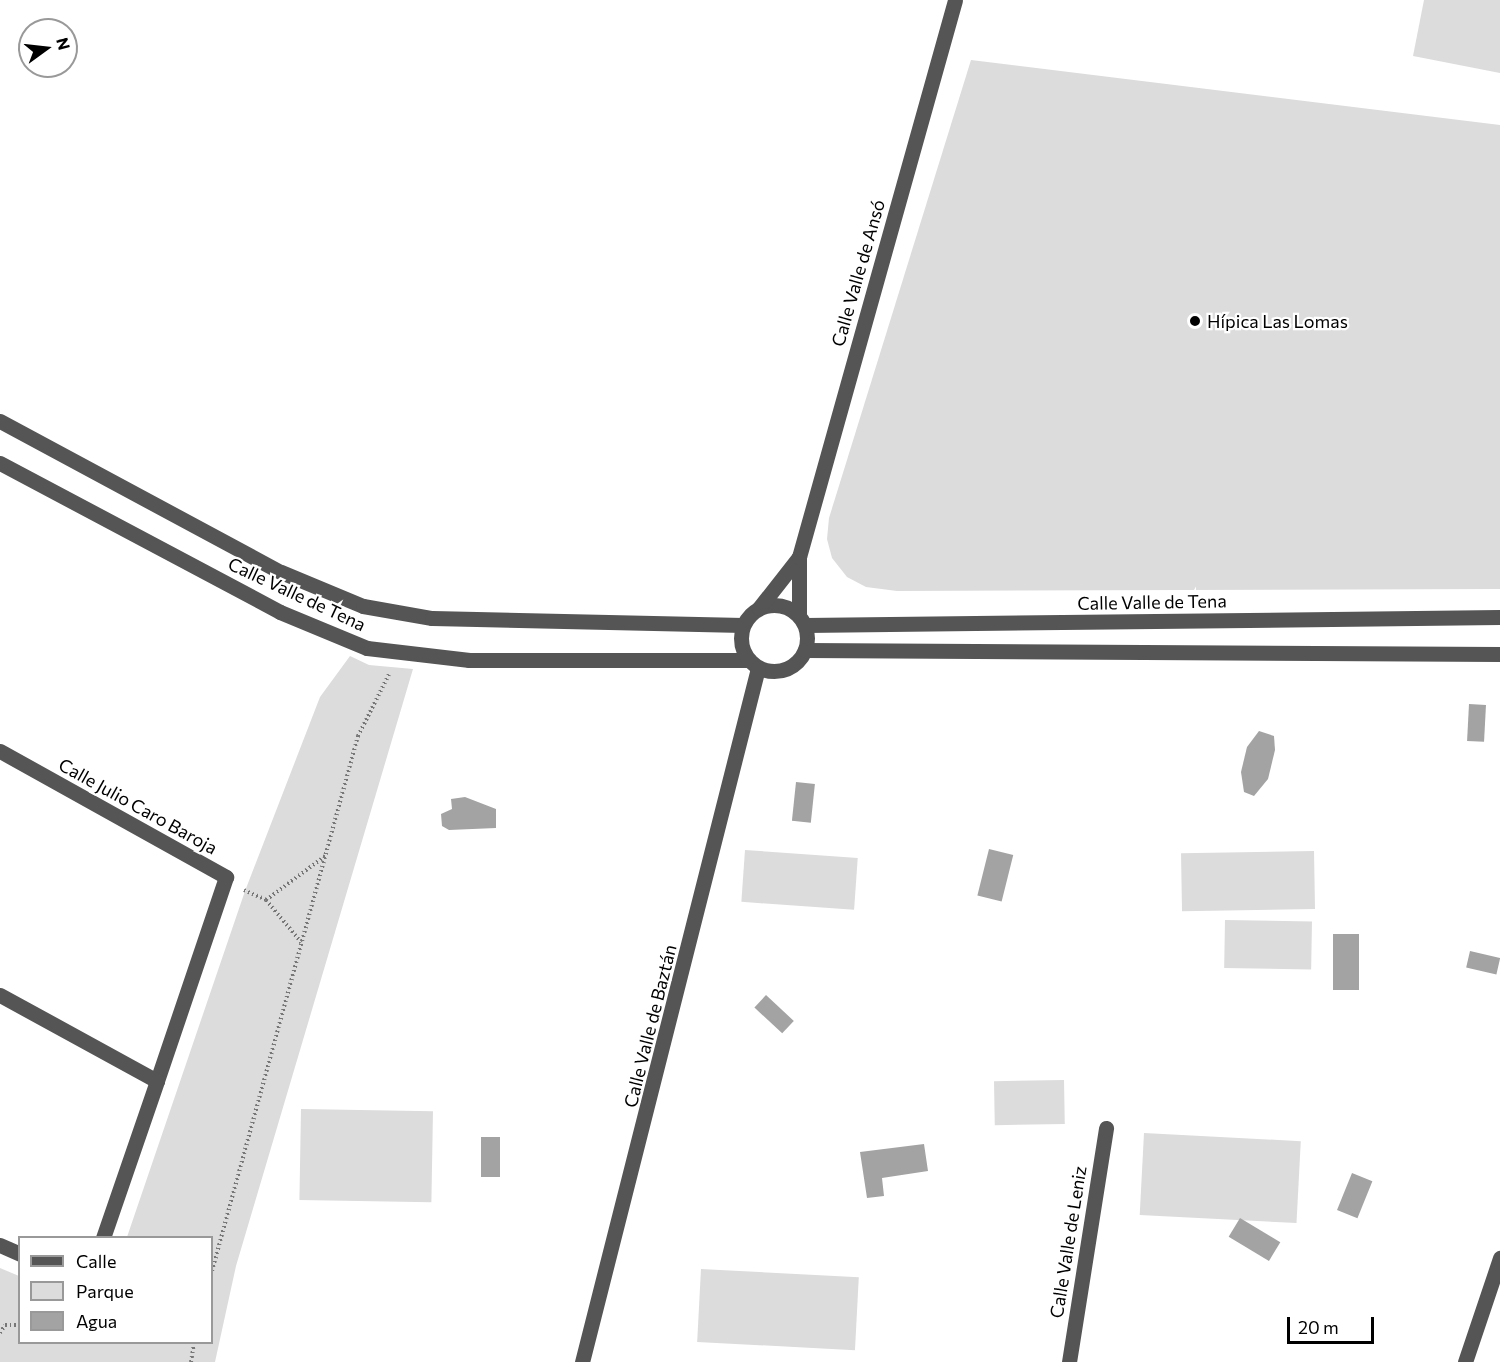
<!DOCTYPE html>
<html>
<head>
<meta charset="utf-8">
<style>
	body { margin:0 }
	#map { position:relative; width:1500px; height:1362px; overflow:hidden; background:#fff; font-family:Commissioner,sans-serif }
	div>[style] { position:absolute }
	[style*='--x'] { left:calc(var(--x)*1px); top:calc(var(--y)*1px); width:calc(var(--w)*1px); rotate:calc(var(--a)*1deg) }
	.green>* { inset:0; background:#dcdcdc; transform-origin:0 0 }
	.water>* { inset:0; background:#a3a3a3; transform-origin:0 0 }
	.path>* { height:4px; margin-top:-2px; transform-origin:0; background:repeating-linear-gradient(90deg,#777 0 1.5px,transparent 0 4.5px) }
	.minor>* { height:15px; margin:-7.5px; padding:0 7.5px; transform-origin:7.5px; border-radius:7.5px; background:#555 }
	.minor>.ring { margin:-7.5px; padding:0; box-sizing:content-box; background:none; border:15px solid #555; border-radius:50% }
	.dots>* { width:16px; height:16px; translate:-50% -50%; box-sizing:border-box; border:3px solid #fff; border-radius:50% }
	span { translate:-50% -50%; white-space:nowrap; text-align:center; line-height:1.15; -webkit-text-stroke:4.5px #fff; paint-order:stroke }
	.street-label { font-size:18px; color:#000 }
	.poi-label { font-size:18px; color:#000 }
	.left { translate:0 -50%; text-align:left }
	.legend { position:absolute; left:18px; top:1236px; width:195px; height:108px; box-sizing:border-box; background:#fff; border:2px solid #999; margin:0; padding:8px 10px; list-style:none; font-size:18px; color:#000 }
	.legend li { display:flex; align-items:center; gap:12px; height:30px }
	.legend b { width:30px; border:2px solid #999 }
	.north { position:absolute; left:18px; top:18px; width:60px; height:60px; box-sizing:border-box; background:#fff; border:2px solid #999; border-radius:50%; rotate:75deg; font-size:16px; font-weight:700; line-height:24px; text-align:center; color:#000 }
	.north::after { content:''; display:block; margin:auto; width:21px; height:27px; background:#000; clip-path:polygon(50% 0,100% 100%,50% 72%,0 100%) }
	.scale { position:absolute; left:1287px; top:1317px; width:87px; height:27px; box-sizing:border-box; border:3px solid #000; border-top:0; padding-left:8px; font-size:18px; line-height:21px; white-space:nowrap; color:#000; -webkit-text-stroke:4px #fff; paint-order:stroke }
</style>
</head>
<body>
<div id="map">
	<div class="green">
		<div style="clip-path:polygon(1424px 0,1500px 0,1500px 73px,1413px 56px)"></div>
		<div style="clip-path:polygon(971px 60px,1500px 125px,1500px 589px,897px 591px,866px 587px,847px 577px,832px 558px,827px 539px,829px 518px)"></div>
		<div style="clip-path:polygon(350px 656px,369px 665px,413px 669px,236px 1266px,215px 1362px,0 1362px,0 1268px,19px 1276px,20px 1342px,212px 1342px,212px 1238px,127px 1237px,245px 891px,320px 697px)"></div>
		<div style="left:745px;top:850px;width:113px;height:52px;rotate:4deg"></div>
		<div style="left:1314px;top:851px;width:58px;height:133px;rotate:89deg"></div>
		<div style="left:1225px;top:920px;width:87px;height:48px;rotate:1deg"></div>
		<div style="left:1064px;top:1080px;width:44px;height:70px;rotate:89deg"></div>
		<div style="left:301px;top:1109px;width:132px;height:91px;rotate:1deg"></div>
		<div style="left:1144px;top:1133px;width:157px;height:82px;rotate:3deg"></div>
		<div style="left:701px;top:1269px;width:158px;height:73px;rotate:3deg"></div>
	</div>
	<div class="water">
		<div style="left:1469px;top:704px;width:17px;height:37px;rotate:3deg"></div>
		<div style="clip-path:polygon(1259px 731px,1274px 736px,1275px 750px,1268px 779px,1254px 796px,1244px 792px,1241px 772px,1247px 747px)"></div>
		<div style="left:796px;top:782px;width:19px;height:39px;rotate:6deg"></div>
		<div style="clip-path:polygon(465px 797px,496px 809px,496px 828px,449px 830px,442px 826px,441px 814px,452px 809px,451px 799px)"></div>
		<div style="left:989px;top:849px;width:25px;height:48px;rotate:14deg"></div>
		<div style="left:1333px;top:934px;width:26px;height:56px"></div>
		<div style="left:1470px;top:951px;width:31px;height:17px;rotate:13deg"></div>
		<div style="left:766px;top:995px;width:38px;height:17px;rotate:43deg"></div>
		<div style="left:481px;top:1137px;width:19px;height:40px"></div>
		<div style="clip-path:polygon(924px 1144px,928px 1171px,882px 1178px,884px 1196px,867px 1198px,860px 1152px)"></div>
		<div style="left:1352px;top:1173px;width:22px;height:40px;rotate:22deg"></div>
		<div style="left:1240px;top:1218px;width:47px;height:22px;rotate:31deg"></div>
	</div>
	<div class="path">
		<div style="--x:244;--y:890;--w:24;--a:24"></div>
		<div style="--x:266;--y:900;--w:74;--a:-36.7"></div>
		<div style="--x:266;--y:900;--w:55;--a:50.2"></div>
		<div style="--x:212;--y:1271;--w:555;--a:-74.74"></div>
		<div style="--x:358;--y:736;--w:69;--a:-63.4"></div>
		<div style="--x:0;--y:1333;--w:9;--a:-58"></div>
		<div style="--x:5;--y:1325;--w:15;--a:0"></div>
		<div style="--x:191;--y:1362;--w:20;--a:-81"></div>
	</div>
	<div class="minor">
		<div style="--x:0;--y:421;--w:319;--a:28.3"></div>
		<div style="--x:281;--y:572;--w:89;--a:22.5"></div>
		<div style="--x:363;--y:606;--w:70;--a:9.9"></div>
		<div style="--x:432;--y:618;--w:311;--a:1.3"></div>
		<div style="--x:0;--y:463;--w:317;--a:28"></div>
		<div style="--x:280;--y:612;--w:94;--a:22.5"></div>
		<div style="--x:367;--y:648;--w:103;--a:6.7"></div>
		<div style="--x:469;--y:660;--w:280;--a:0"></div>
		<div class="ring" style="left:741px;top:605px;width:51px;height:51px"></div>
		<div style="--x:759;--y:608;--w:65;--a:-51.9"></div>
		<div style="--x:799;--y:616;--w:59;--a:-90"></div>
		<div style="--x:799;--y:557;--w:578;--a:-74.35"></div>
		<div style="--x:805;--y:625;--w:695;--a:-0.66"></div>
		<div style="--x:805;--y:650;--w:695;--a:0.33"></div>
		<div style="--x:0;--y:751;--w:259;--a:29.1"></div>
		<div style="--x:226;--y:877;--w:215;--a:108.7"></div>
		<div style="--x:0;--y:995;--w:179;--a:28.7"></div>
		<div style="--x:157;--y:1081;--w:166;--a:109"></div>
		<div style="--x:0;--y:1245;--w:22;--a:24"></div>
		<div style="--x:582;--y:1362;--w:716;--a:-75.77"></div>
		<div style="--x:1069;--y:1362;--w:237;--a:-81"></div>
		<div style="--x:1465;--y:1362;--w:110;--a:-71.4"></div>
	</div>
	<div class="dots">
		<div style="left:1195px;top:321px;background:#000"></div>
	</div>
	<div class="street-label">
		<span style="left:858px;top:273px;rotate:-74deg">Calle Valle de Ansó</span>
		<span style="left:297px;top:594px;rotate:25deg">Calle Valle de Tena</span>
		<span style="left:1152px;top:602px;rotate:-1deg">Calle Valle de Tena</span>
		<span style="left:138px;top:806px;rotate:29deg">Calle Julio Caro Baroja</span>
		<span style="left:650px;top:1026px;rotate:-76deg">Calle Valle de Baztán</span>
		<span style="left:1068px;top:1242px;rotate:-81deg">Calle Valle de Leniz</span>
	</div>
	<div class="poi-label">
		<span class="left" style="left:1207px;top:321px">Hípica Las Lomas</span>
	</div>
	<ul class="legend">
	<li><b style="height:8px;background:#555"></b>Calle</li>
	<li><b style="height:16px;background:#dcdcdc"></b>Parque</li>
	<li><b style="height:16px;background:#a3a3a3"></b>Agua</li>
	</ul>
	<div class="north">N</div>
	<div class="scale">20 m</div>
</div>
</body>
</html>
